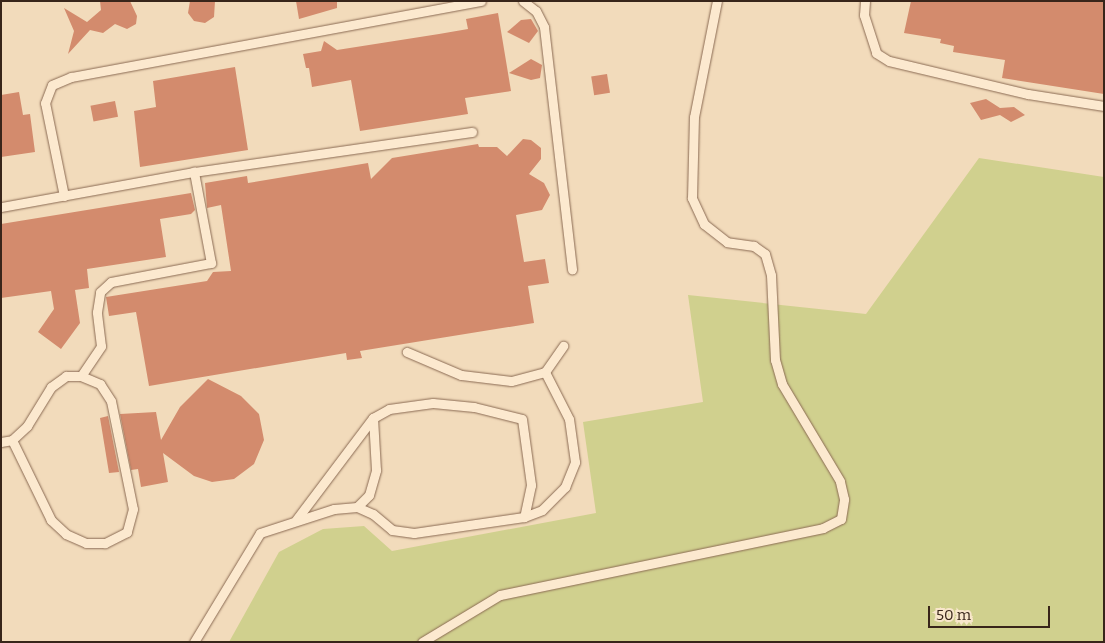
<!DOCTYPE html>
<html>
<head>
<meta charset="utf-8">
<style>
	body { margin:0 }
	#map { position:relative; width:1105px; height:643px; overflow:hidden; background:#f2dbbb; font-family:Bitter,serif }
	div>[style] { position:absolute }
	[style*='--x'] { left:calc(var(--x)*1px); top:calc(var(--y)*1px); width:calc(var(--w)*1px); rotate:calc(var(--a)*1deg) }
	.green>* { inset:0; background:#d0d08e }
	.building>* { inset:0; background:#d38b6d; transform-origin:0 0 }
	.roads { filter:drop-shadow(0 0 1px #8a6a53) drop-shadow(0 0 1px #8a6a53) }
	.service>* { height:9px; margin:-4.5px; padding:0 4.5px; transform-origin:4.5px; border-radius:4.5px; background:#fce9cf }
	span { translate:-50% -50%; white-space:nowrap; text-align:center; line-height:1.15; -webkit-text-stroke:5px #f8e6cb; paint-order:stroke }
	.frame { position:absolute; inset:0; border:2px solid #38251a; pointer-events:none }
	.scale { position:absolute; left:928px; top:606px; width:122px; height:22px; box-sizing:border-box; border:2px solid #38251a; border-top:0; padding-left:6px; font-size:15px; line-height:18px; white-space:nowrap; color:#38251a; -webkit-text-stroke:4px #f8e6cb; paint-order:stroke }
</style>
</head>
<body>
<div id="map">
	<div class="green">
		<div style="clip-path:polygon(979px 158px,1104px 177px,1104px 642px,229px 642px,279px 552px,323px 529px,364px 526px,392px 551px,596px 513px,583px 422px,703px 402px,688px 295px,866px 314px)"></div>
	</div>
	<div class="building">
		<div style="clip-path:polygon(100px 1px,130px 1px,137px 16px,136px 24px,127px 29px,115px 24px,103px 33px,90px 30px,68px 54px,74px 31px,64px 8px,87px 22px,101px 10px)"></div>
		<div style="clip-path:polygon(190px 1px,215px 1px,214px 17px,205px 23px,194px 21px,188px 13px)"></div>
		<div style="clip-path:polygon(296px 1px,337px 1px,337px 8px,299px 19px)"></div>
		<div style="clip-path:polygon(911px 1px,1104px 1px,1104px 94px,1002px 78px,1005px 60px,953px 52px,954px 46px,940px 43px,941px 39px,904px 33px)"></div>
		<div style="clip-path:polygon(498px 13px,511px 91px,465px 98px,468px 114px,360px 131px,351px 80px,312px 87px,309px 68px,306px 68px,303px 54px,321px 51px,324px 41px,337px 50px,439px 34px,468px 29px,466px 19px)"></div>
		<div style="clip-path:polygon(531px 19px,538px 31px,529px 43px,507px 32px,521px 20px)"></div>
		<div style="clip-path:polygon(531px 59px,542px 65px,540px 78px,531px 80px,509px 73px)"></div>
		<div style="clip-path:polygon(235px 67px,248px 150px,140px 167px,134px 111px,156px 107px,153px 81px)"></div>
		<div style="left:607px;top:74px;width:19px;height:16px;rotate:81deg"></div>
		<div style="clip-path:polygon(19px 92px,23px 115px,30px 114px,35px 152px,1px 157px,1px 95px)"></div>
		<div style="clip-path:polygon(986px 99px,1000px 108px,1014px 107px,1025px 115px,1011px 122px,1000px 115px,981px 120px,970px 103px)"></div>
		<div style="left:115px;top:101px;width:16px;height:25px;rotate:79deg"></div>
		<div style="clip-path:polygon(523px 139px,531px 140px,541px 148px,541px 159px,529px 174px,544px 183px,550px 195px,542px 210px,516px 215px,524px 262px,545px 259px,549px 283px,528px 286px,534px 323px,360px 351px,362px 358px,347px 360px,346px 353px,149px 386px,136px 312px,109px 316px,106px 297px,207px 281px,213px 272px,231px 271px,221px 205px,207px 208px,205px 183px,247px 176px,248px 183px,368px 163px,371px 179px,392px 158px,478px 144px,479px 147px,497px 147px,507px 156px)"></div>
		<div style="clip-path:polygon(191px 193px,195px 210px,191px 214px,160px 219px,166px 257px,87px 269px,89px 288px,75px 290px,80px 323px,61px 349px,38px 332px,54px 309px,51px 291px,1px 298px,1px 224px)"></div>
		<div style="clip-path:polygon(208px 379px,241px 396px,259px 414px,264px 440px,254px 464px,234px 479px,212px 482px,194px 476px,163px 453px,168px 482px,141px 487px,138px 469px,131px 470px,120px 414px,156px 412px,161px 440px,180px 407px)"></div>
		<div style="clip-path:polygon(108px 416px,119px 472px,109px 473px,100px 418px)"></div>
	</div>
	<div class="roads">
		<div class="service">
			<div style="--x:523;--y:1;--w:16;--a:38"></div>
			<div style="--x:536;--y:11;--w:18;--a:63"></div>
			<div style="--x:544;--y:27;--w:244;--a:83.4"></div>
			<div style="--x:865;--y:1;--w:14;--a:94"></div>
			<div style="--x:864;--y:15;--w:40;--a:72"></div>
			<div style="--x:876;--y:53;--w:15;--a:32"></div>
			<div style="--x:889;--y:61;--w:143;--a:13.4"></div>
			<div style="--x:1028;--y:94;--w:77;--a:9"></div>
			<div style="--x:64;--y:196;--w:95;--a:-101.5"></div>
			<div style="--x:45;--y:103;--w:19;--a:-69"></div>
			<div style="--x:52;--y:85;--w:21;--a:-23"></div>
			<div style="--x:71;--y:77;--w:417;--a:-10.5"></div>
			<div style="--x:1;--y:207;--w:196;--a:-10.3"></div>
			<div style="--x:194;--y:172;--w:281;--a:-8.2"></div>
			<div style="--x:545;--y:372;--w:32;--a:-55"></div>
			<div style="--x:81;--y:376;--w:36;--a:-56"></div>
			<div style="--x:101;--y:346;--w:34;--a:-97"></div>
			<div style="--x:97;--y:312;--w:20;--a:-81"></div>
			<div style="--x:100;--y:292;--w:15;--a:-42"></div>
			<div style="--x:111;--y:282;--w:102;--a:-10.8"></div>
			<div style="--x:211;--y:263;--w:93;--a:-100.6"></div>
			<div style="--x:1;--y:442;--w:11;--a:-10"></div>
			<div style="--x:12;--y:440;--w:21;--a:-43"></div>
			<div style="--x:27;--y:426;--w:46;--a:-58.4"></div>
			<div style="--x:51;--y:387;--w:19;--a:-36"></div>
			<div style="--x:66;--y:376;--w:15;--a:0"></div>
			<div style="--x:81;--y:376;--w:21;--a:23"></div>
			<div style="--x:100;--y:384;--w:20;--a:57"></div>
			<div style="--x:111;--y:401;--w:110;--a:78.5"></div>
			<div style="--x:133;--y:509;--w:24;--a:105"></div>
			<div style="--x:127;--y:532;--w:25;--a:153"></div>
			<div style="--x:105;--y:543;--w:19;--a:180"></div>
			<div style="--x:86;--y:543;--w:22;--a:-156"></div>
			<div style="--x:66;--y:534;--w:21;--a:-137"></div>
			<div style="--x:51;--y:520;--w:89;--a:-116"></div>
			<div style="--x:357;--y:507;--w:17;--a:-45"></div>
			<div style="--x:369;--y:495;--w:26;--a:-74"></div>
			<div style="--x:376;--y:470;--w:52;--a:-93.3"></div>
			<div style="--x:296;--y:520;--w:128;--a:-53"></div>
			<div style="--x:373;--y:418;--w:18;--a:-29"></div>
			<div style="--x:389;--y:409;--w:44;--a:-7.8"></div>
			<div style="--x:433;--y:403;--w:41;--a:5.6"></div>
			<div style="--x:474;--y:407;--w:49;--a:14"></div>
			<div style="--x:522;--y:419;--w:67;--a:82.2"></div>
			<div style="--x:531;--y:485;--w:33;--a:102"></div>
			<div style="--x:194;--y:642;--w:127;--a:-58.8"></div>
			<div style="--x:260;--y:533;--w:78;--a:-18"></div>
			<div style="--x:334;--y:509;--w:23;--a:-5"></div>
			<div style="--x:357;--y:507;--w:17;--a:24"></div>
			<div style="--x:373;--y:514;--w:25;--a:40"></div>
			<div style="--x:392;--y:530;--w:22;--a:8"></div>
			<div style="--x:414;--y:533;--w:111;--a:-8.3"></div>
			<div style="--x:524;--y:517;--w:19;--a:-21"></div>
			<div style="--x:542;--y:510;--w:33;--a:-45"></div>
			<div style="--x:565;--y:487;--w:27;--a:-68"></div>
			<div style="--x:575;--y:462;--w:43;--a:-97.9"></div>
			<div style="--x:569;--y:419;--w:53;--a:-117.1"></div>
			<div style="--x:545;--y:372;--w:35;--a:165"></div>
			<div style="--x:511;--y:381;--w:50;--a:-173.2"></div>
			<div style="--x:461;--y:375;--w:59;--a:-156.9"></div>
			<div style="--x:422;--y:642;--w:91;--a:-31.1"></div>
			<div style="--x:500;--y:595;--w:330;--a:-11.7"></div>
			<div style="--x:823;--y:528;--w:20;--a:-27"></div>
			<div style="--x:841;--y:519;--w:20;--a:-81"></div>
			<div style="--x:844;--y:499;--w:18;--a:-103"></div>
			<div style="--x:840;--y:481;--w:113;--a:-120.9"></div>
			<div style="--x:782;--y:384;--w:25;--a:-106"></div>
			<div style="--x:775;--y:360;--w:85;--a:-92.7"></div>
			<div style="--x:771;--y:275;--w:22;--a:-106"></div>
			<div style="--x:765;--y:254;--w:14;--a:-144"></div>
			<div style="--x:754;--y:246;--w:27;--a:-172"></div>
			<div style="--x:727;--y:242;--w:29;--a:-142"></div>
			<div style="--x:704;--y:224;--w:29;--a:-115"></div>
			<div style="--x:692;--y:198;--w:81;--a:-88.6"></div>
			<div style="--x:694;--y:117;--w:118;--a:-78.8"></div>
		</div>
	</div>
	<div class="frame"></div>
	<div class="scale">50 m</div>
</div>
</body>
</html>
